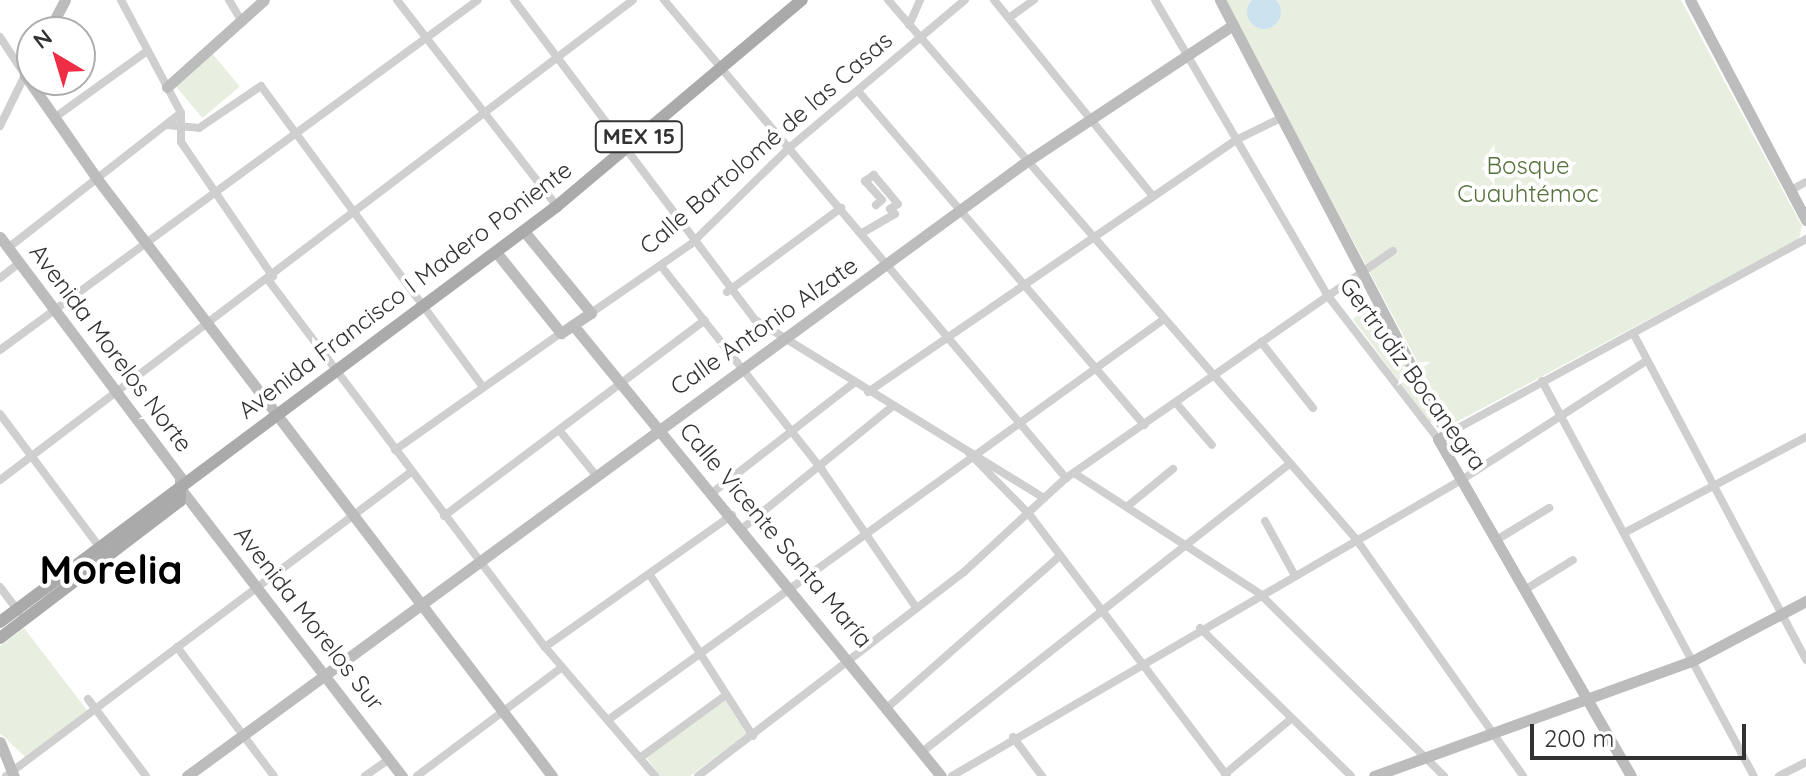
<!DOCTYPE html>
<html>
<head>
<meta charset="utf-8">
<style>
	body { margin:0 }
	#map { position:relative; width:1806px; height:776px; overflow:hidden; background:#fff; font-family:Quicksand,sans-serif }
	div>[style] { position:absolute }
	[style*='--x'] { left:calc(var(--x)*1px); top:calc(var(--y)*1px); width:calc(var(--w)*1px); rotate:calc(var(--a)*1deg) }
	.green>* { inset:0; background:#e9efe0; transform-origin:0 0 }
	.water>* { inset:0; background:#cce3ef }
	.round { border-radius:50% }
	.street>* { height:8px; margin:-4px; padding:0 4px; transform-origin:4px; border-radius:4px; background:#cfcfcf }
	.secondary>* { height:11px; margin:-5.5px; padding:0 5.5px; transform-origin:5.5px; border-radius:5.5px; background:#bcbcbc }
	.primary>* { height:12px; margin:-6px; padding:0 6px; transform-origin:6px; border-radius:6px; background:#aaa }
	span { translate:-50% -50%; white-space:nowrap; text-align:center; line-height:1.15; -webkit-text-stroke:8px #fff; paint-order:stroke }
	.shield-label span { padding:2px 6px; background:#fff; border:2px solid; border-radius:6px; -webkit-text-stroke-width:0 }
	.shield-label { font-size:22px; color:#323232; font-weight:700 }
	.street-label { font-size:24px; color:#323232 }
	.park-label { font-size:24px; color:#57713c }
	.town-label { font-size:40px; color:#000; font-weight:700 }
	.north { position:absolute; left:16px; top:16px; width:80px; height:80px; box-sizing:border-box; background:#fff; border:2px solid #adadad; border-radius:50%; rotate:322deg; font-size:22px; font-weight:700; line-height:32px; text-align:center; color:#323232 }
	.north::after { content:''; display:block; margin:auto; width:28px; height:36px; background:#ef2e45; clip-path:polygon(50% 0,100% 100%,50% 72%,0 100%) }
	.scale { position:absolute; left:1530px; top:724px; width:216px; height:36px; box-sizing:border-box; border:4px solid #323232; border-top:0; padding-left:10px; font-size:24px; line-height:28px; white-space:nowrap; color:#323232; -webkit-text-stroke:6px #fff; paint-order:stroke }
</style>
</head>
<body>
<div id="map">
	<div class="green">
		<div style="clip-path:polygon(1225px 0,1681px 0,1802px 226px,1799px 239px,1451px 425px)"></div>
		<div style="left:211px;top:52px;width:45px;height:49px;rotate:50deg"></div>
		<div style="clip-path:polygon(1373px 304px,1436px 419px,1430px 423px,1353px 319px)"></div>
		<div style="clip-path:polygon(24px 628px,87px 710px,25px 757px,0 733px,0 646px)"></div>
		<div style="clip-path:polygon(725px 700px,747px 734px,690px 776px,660px 776px,646px 757px)"></div>
	</div>
	<div class="water">
		<div class="round" style="left:1247px;top:-5px;width:34px;height:34px"></div>
	</div>
	<div class="street">
		<div style="--x:121;--y:0;--w:128;--a:62"></div>
		<div style="--x:181;--y:113;--w:29;--a:90"></div>
		<div style="--x:181;--y:142;--w:163;--a:55.7"></div>
		<div style="--x:229;--y:0;--w:23;--a:59"></div>
		<div style="--x:397;--y:0;--w:261;--a:52.2"></div>
		<div style="--x:514;--y:0;--w:399;--a:53"></div>
		<div style="--x:754;--y:319;--w:341;--a:31.7"></div>
		<div style="--x:664;--y:0;--w:625;--a:49.94"></div>
		<div style="--x:888;--y:0;--w:714;--a:49.03"></div>
		<div style="--x:1356;--y:539;--w:290;--a:54.8"></div>
		<div style="--x:994;--y:0;--w:252;--a:51"></div>
		<div style="--x:1155;--y:0;--w:343;--a:59.7"></div>
		<div style="--x:1328;--y:296;--w:180;--a:52.4"></div>
		<div style="--x:1009;--y:18;--w:31;--a:-36"></div>
		<div style="--x:909;--y:25;--w:27;--a:-66"></div>
		<div style="--x:0;--y:37;--w:45;--a:56.7"></div>
		<div style="--x:25;--y:75;--w:57;--a:116.1"></div>
		<div style="--x:858;--y:91;--w:440;--a:49.4"></div>
		<div style="--x:54;--y:118;--w:113;--a:-35.7"></div>
		<div style="--x:166;--y:125;--w:33;--a:5"></div>
		<div style="--x:199;--y:128;--w:75;--a:-34.1"></div>
		<div style="--x:261;--y:86;--w:373;--a:53.6"></div>
		<div style="--x:1791;--y:190;--w:17;--a:-28"></div>
		<div style="--x:862;--y:233;--w:38;--a:-30"></div>
		<div style="--x:895;--y:214;--w:7;--a:-135"></div>
		<div style="--x:890;--y:209;--w:9;--a:-32"></div>
		<div style="--x:898;--y:204;--w:38;--a:-130"></div>
		<div style="--x:874;--y:175;--w:11;--a:146"></div>
		<div style="--x:865;--y:181;--w:25;--a:48"></div>
		<div style="--x:882;--y:200;--w:8;--a:140"></div>
		<div style="--x:8;--y:248;--w:219;--a:-38"></div>
		<div style="--x:661;--y:266;--w:260;--a:51.7"></div>
		<div style="--x:822;--y:470;--w:165;--a:55.6"></div>
		<div style="--x:0;--y:278;--w:24;--a:-38"></div>
		<div style="--x:269;--y:281;--w:458;--a:53"></div>
		<div style="--x:545;--y:647;--w:170;--a:49.5"></div>
		<div style="--x:727;--y:292;--w:142;--a:-36.4"></div>
		<div style="--x:591;--y:313;--w:121;--a:-34.6"></div>
		<div style="--x:691;--y:244;--w:137;--a:-44.4"></div>
		<div style="--x:789;--y:148;--w:230;--a:-40.1"></div>
		<div style="--x:1633;--y:333;--w:370;--a:62.1"></div>
		<div style="--x:1261;--y:342;--w:84;--a:51.8"></div>
		<div style="--x:0;--y:350;--w:592;--a:-36.21"></div>
		<div style="--x:1542;--y:381;--w:448;--a:61.8"></div>
		<div style="--x:868;--y:392;--w:448;--a:-34.4"></div>
		<div style="--x:1238;--y:139;--w:50;--a:-26.1"></div>
		<div style="--x:1176;--y:403;--w:55;--a:49.4"></div>
		<div style="--x:0;--y:414;--w:159;--a:53.2"></div>
		<div style="--x:560;--y:431;--w:55;--a:50.9"></div>
		<div style="--x:1447;--y:434;--w:409;--a:-28.5"></div>
		<div style="--x:395;--y:450;--w:203;--a:-35.2"></div>
		<div style="--x:969;--y:453;--w:86;--a:45.5"></div>
		<div style="--x:1029;--y:514;--w:328;--a:52.9"></div>
		<div style="--x:1074;--y:473;--w:222;--a:33"></div>
		<div style="--x:1260;--y:594;--w:259;--a:44.7"></div>
		<div style="--x:0;--y:480;--w:794;--a:-37.17"></div>
		<div style="--x:712;--y:493;--w:180;--a:-37.8"></div>
		<div style="--x:1129;--y:505;--w:57;--a:-39.3"></div>
		<div style="--x:444;--y:516;--w:326;--a:-36.9"></div>
		<div style="--x:1265;--y:521;--w:60;--a:61.3"></div>
		<div style="--x:744;--y:527;--w:192;--a:-39.1"></div>
		<div style="--x:1624;--y:533;--w:206;--a:-27.8"></div>
		<div style="--x:1498;--y:539;--w:60;--a:-31.3"></div>
		<div style="--x:650;--y:575;--w:191;--a:57.4"></div>
		<div style="--x:0;--y:587;--w:31;--a:53"></div>
		<div style="--x:1526;--y:589;--w:55;--a:-31.7"></div>
		<div style="--x:1200;--y:628;--w:211;--a:44.4"></div>
		<div style="--x:177;--y:647;--w:161;--a:53.1"></div>
		<div style="--x:545;--y:647;--w:229;--a:-35.2"></div>
		<div style="--x:88;--y:699;--w:96;--a:53"></div>
		<div style="--x:888;--y:707;--w:229;--a:-41.3"></div>
		<div style="--x:608;--y:720;--w:681;--a:-35.79"></div>
		<div style="--x:1013;--y:737;--w:49;--a:53.4"></div>
		<div style="--x:922;--y:752;--w:467;--a:-38.1"></div>
		<div style="--x:641;--y:757;--w:105;--a:-36.1"></div>
		<div style="--x:1225;--y:774;--w:87;--a:-39.9"></div>
		<div style="--x:6;--y:776;--w:506;--a:-36.89"></div>
		<div style="--x:365;--y:776;--w:29;--a:-35"></div>
		<div style="--x:417;--y:776;--w:181;--a:-36.9"></div>
		<div style="--x:698;--y:776;--w:335;--a:-37.5"></div>
		<div style="--x:964;--y:572;--w:139;--a:-42.7"></div>
		<div style="--x:1066;--y:478;--w:398;--a:-34.8"></div>
		<div style="--x:952;--y:776;--w:591;--a:-30.17"></div>
		<div style="--x:1463;--y:479;--w:218;--a:-32.8"></div>
		<div style="--x:1779;--y:776;--w:30;--a:-27"></div>
	</div>
	<div class="secondary">
		<div style="--x:1220;--y:0;--w:490;--a:62.4"></div>
		<div style="--x:1447;--y:434;--w:10;--a:151"></div>
		<div style="--x:1438;--y:439;--w:388;--a:60.2"></div>
		<div style="--x:1690;--y:0;--w:249;--a:62.2"></div>
		<div style="--x:48;--y:32;--w:36;--a:-62"></div>
		<div style="--x:32;--y:61;--w:16;--a:117"></div>
		<div style="--x:25;--y:75;--w:128;--a:55.2"></div>
		<div style="--x:98;--y:180;--w:749;--a:52.7"></div>
		<div style="--x:167;--y:87;--w:130;--a:-41.9"></div>
		<div style="--x:0;--y:237;--w:300;--a:53.1"></div>
		<div style="--x:180;--y:477;--w:11;--a:90"></div>
		<div style="--x:180;--y:488;--w:364;--a:52.4"></div>
		<div style="--x:496;--y:252;--w:104;--a:51.3"></div>
		<div style="--x:561;--y:333;--w:36;--a:-34"></div>
		<div style="--x:591;--y:313;--w:106;--a:-129.3"></div>
		<div style="--x:573;--y:325;--w:582;--a:50.79"></div>
		<div style="--x:0;--y:742;--w:37;--a:68"></div>
		<div style="--x:187;--y:776;--w:1036;--a:-36.21"></div>
		<div style="--x:1023;--y:164;--w:252;--a:-33.5"></div>
		<div style="--x:1374;--y:776;--w:338;--a:-19.9"></div>
		<div style="--x:1692;--y:661;--w:129;--a:-27.8"></div>
	</div>
	<div class="primary">
		<div style="--x:0;--y:622;--w:695;--a:-36.75"></div>
		<div style="--x:557;--y:206;--w:320;--a:-40.1"></div>
		<div style="--x:0;--y:638;--w:226;--a:-37.3"></div>
		<div style="--x:180;--y:501;--w:13;--a:-90"></div>
	</div>
	<div class="shield-label">
		<span style="left:639px;top:137px">MEX 15</span>
	</div>
	<div class="street-label">
		<span style="left:766px;top:143px;rotate:-41deg">Calle Bartolomé de las Casas</span>
		<span style="left:405px;top:290px;rotate:-37deg">Avenida Francisco I Madero Poniente</span>
		<span style="left:764px;top:326px;rotate:-35deg">Calle Antonio Alzate</span>
		<span style="left:111px;top:348px;rotate:53deg">Avenida Morelos Norte</span>
		<span style="left:1413px;top:374px;rotate:54deg">Gertrudiz Bocanegra</span>
		<span style="left:776px;top:535px;rotate:50deg">Calle Vicente Santa María</span>
		<span style="left:309px;top:618px;rotate:52deg">Avenida Morelos Sur</span>
	</div>
	<div class="park-label">
		<span style="left:1528px;top:180px">Bosque<br>Cuauhtémoc</span>
	</div>
	<div class="town-label">
		<span style="left:111px;top:569px">Morelia</span>
	</div>
	<div class="north">N</div>
	<div class="scale">200 m</div>
</div>
</body>
</html>
